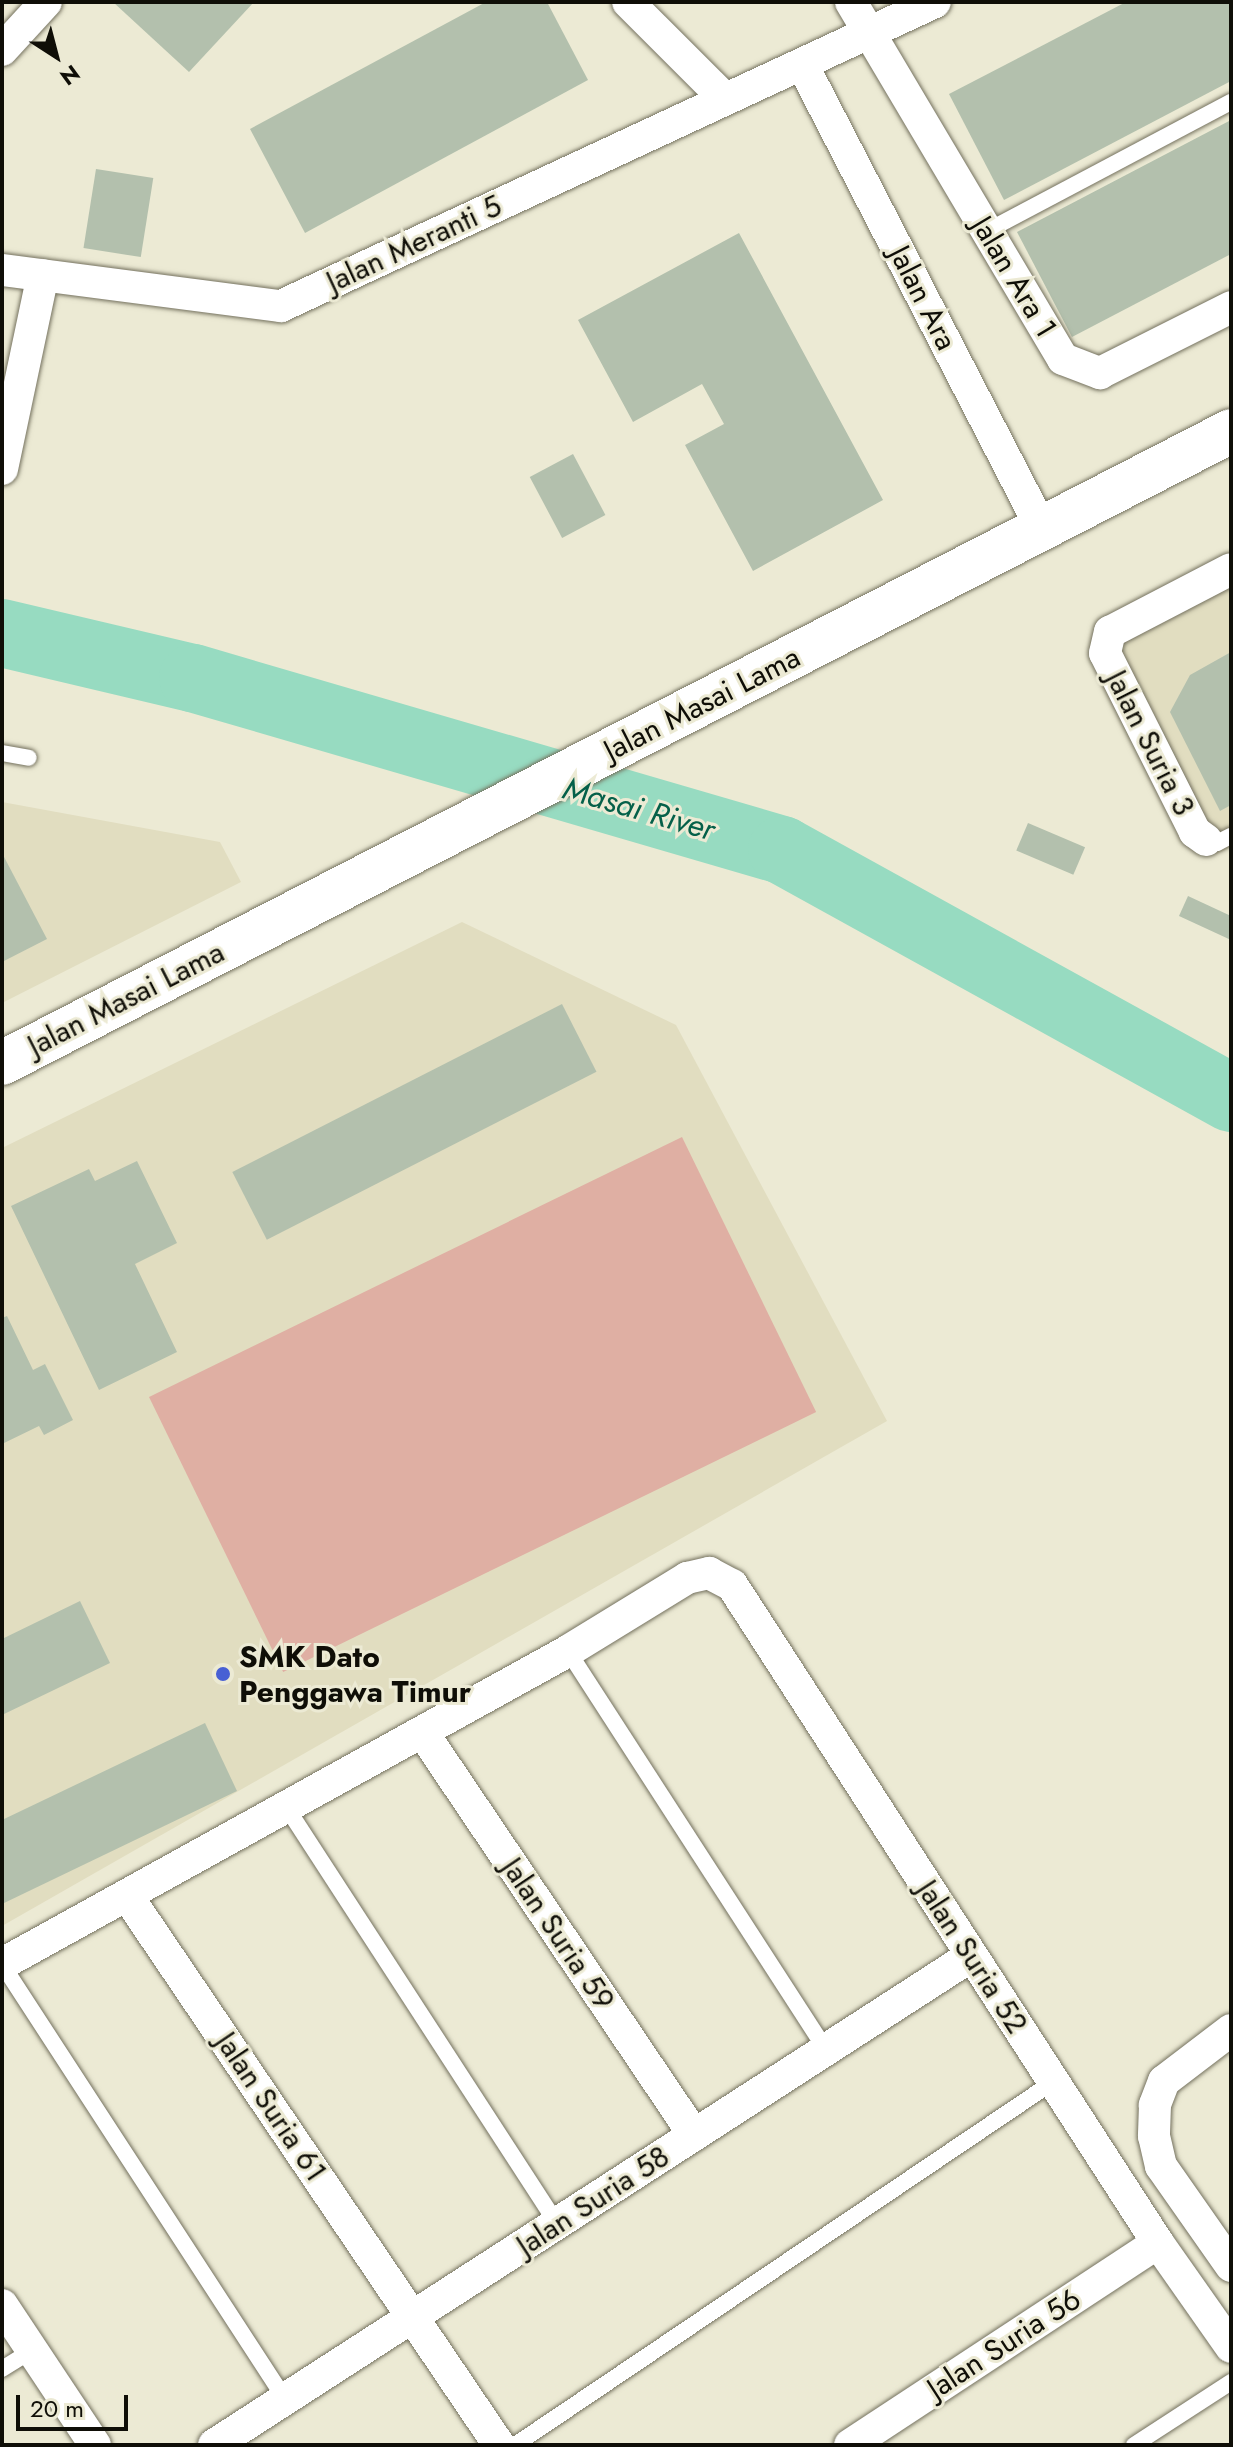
<!DOCTYPE html>
<html>
<head>
<meta charset="utf-8">
<style>
	body { margin:0 }
	#map { position:relative; width:1233px; height:2447px; overflow:hidden; background:#ecead4; font-family:Jost,sans-serif }
	div>[style] { position:absolute }
	[style*='--x'] { left:calc(var(--x)*1px); top:calc(var(--y)*1px); width:calc(var(--w)*1px); rotate:calc(var(--a)*1deg) }
	.built>* { inset:0; background:#e1ddc0 }
	.green>* { inset:0; background:#dfafa3; transform-origin:0 0 }
	.river>* { height:68px; margin:-34px; padding:0 34px; transform-origin:34px; border-radius:34px; background:#97dbc1 }
	.building>* { inset:0; background:#b3c0ad; transform-origin:0 0 }
	.roads { filter:drop-shadow(0 0 2px #74715e) drop-shadow(0 0 2px #74715e) }
	.service>* { height:16px; margin:-8px; padding:0 8px; transform-origin:8px; border-radius:8px; background:#fff }
	.minor>* { height:32px; margin:-16px; padding:0 16px; transform-origin:16px; border-radius:16px; background:#fff }
	.primary>* { height:44px; margin:-22px; padding:0 22px; transform-origin:22px; border-radius:22px; background:#fff }
	.dots>* { width:22px; height:22px; translate:-50% -50%; box-sizing:border-box; border:4px solid #ecead4; border-radius:50% }
	span { translate:-50% -50%; white-space:nowrap; text-align:center; line-height:1.15; -webkit-text-stroke:6px #ecead4; paint-order:stroke }
	.street-label { font-size:30px; color:#0f0e07 }
	.poi-label { font-size:30px; color:#0f0e07; font-weight:700 }
	.left { translate:0 -50%; text-align:left }
	.water-label { font-size:32px; color:#056049; font-style:italic }
	.frame { position:absolute; inset:0; border:4px solid #0f0e07; pointer-events:none }
	.north { position:absolute; left:16px; top:16px; width:80px; height:80px; -webkit-text-stroke:6px #ecead4; paint-order:stroke; rotate:144deg; font-size:22px; font-weight:700; line-height:32px; text-align:center; color:#0f0e07 }
	.north::after { content:''; display:block; margin:auto; width:28px; height:36px; background:#0f0e07; clip-path:polygon(50% 0,100% 100%,50% 72%,0 100%) }
	.scale { position:absolute; left:16px; top:2395px; width:112px; height:36px; box-sizing:border-box; border:4px solid #0f0e07; border-top:0; padding-left:10px; font-size:24px; line-height:28px; white-space:nowrap; color:#0f0e07; -webkit-text-stroke:6px #ecead4; paint-order:stroke }
</style>
</head>
<body>
<div id="map">
	<div class="built">
		<div style="clip-path:polygon(1231px 556px,1231px 847px,1217px 854px,1198px 852px,1091px 658px,1090px 641px,1101px 624px)"></div>
		<div style="clip-path:polygon(2px 802px,220px 842px,241px 882px,2px 1003px)"></div>
		<div style="clip-path:polygon(462px 922px,676px 1025px,887px 1421px,2px 1926px,2px 1148px)"></div>
	</div>
	<div class="green">
		<div style="left:682px;top:1137px;width:306px;height:593px;rotate:64deg"></div>
	</div>
	<div class="river">
		<div style="--x:2;--y:633;--w:196;--a:13.3"></div>
		<div style="--x:193;--y:678;--w:614;--a:16.28"></div>
		<div style="--x:782;--y:850;--w:513;--a:28.91"></div>
	</div>
	<div class="building">
		<div style="clip-path:polygon(113px 2px,254px 2px,189px 72px)"></div>
		<div style="clip-path:polygon(486px 2px,547px 2px,588px 80px,305px 233px,250px 129px)"></div>
		<div style="clip-path:polygon(1126px 2px,1231px 2px,1231px 81px,1004px 200px,949px 94px)"></div>
		<div style="clip-path:polygon(1231px 120px,1231px 254px,1072px 337px,1017px 232px)"></div>
		<div style="left:96px;top:169px;width:58px;height:80px;rotate:9deg"></div>
		<div style="clip-path:polygon(739px 233px,883px 500px,753px 571px,685px 445px,724px 424px,702px 384px,633px 422px,578px 320px)"></div>
		<div style="left:573px;top:454px;width:69px;height:49px;rotate:62deg"></div>
		<div style="clip-path:polygon(1231px 652px,1231px 805px,1220px 811px,1170px 712px,1190px 675px)"></div>
		<div style="left:1028px;top:823px;width:62px;height:30px;rotate:23deg"></div>
		<div style="clip-path:polygon(2px 853px,47px 939px,2px 962px)"></div>
		<div style="clip-path:polygon(1188px 896px,1231px 916px,1231px 940px,1179px 916px)"></div>
		<div style="left:562px;top:1004px;width:76px;height:370px;rotate:63deg"></div>
		<div style="clip-path:polygon(137px 1161px,177px 1243px,135px 1264px,177px 1352px,99px 1390px,11px 1206px,89px 1169px,95px 1181px)"></div>
		<div style="clip-path:polygon(7px 1316px,33px 1370px,45px 1364px,73px 1420px,44px 1435px,39px 1426px,2px 1444px,2px 1318px)"></div>
		<div style="clip-path:polygon(80px 1601px,110px 1663px,2px 1715px,2px 1639px)"></div>
		<div style="clip-path:polygon(205px 1723px,237px 1791px,2px 1904px,2px 1820px)"></div>
	</div>
	<div class="roads">
		<div class="service">
			<div style="--x:987;--y:231;--w:276;--a:-27.9"></div>
			<div style="--x:2;--y:753;--w:27;--a:10"></div>
			<div style="--x:1206;--y:840;--w:11;--a:15"></div>
			<div style="--x:1217;--y:843;--w:16;--a:-27"></div>
			<div style="--x:568;--y:1651;--w:475;--a:57.1"></div>
			<div style="--x:287;--y:1808;--w:496;--a:57"></div>
			<div style="--x:2;--y:1964;--w:519;--a:56.95"></div>
			<div style="--x:2;--y:2369;--w:36;--a:-32"></div>
			<div style="--x:515;--y:2445;--w:649;--a:-34.01"></div>
			<div style="--x:1134;--y:2445;--w:116;--a:-33"></div>
		</div>
		<div class="minor">
			<div style="--x:628;--y:2;--w:137;--a:45"></div>
			<div style="--x:851;--y:2;--w:415;--a:59.3"></div>
			<div style="--x:1063;--y:359;--w:40;--a:21"></div>
			<div style="--x:1100;--y:373;--w:147;--a:-26.7"></div>
			<div style="--x:2;--y:50;--w:65;--a:-47.5"></div>
			<div style="--x:803;--y:66;--w:521;--a:62.7"></div>
			<div style="--x:2;--y:270;--w:281;--a:7.4"></div>
			<div style="--x:281;--y:306;--w:721;--a:-24.93"></div>
			<div style="--x:2;--y:469;--w:198;--a:-78.1"></div>
			<div style="--x:1206;--y:840;--w:14;--a:-144"></div>
			<div style="--x:1195;--y:832;--w:200;--a:-116.7"></div>
			<div style="--x:1105;--y:653;--w:22;--a:-77"></div>
			<div style="--x:1110;--y:632;--w:136;--a:-27.5"></div>
			<div style="--x:423;--y:1733;--w:485;--a:56"></div>
			<div style="--x:128;--y:1897;--w:662;--a:55.9"></div>
			<div style="--x:2;--y:1964;--w:647;--a:-28.94"></div>
			<div style="--x:568;--y:1651;--w:140;--a:-31.5"></div>
			<div style="--x:687;--y:1578;--w:23;--a:-13"></div>
			<div style="--x:709;--y:1573;--w:26;--a:28"></div>
			<div style="--x:732;--y:1585;--w:784;--a:57.08"></div>
			<div style="--x:1158;--y:2243;--w:127;--a:54.9"></div>
			<div style="--x:1231;--y:2030;--w:84;--a:142.7"></div>
			<div style="--x:1164;--y:2081;--w:26;--a:111"></div>
			<div style="--x:1155;--y:2105;--w:31;--a:92"></div>
			<div style="--x:1154;--y:2136;--w:31;--a:77"></div>
			<div style="--x:1161;--y:2166;--w:122;--a:55"></div>
			<div style="--x:2;--y:2305;--w:168;--a:56.4"></div>
			<div style="--x:214;--y:2445;--w:901;--a:-32.86"></div>
			<div style="--x:850;--y:2445;--w:368;--a:-33.3"></div>
		</div>
		<div class="primary">
			<div style="--x:2;--y:1063;--w:1382;--a:-27.21"></div>
		</div>
	</div>
	<div class="dots">
		<div style="left:223px;top:1674px;background:#4860d4"></div>
	</div>
	<div class="street-label">
		<span style="left:414px;top:244px;rotate:-25deg">Jalan Meranti 5</span>
		<span style="left:1014px;top:277px;rotate:59deg">Jalan Ara 1</span>
		<span style="left:923px;top:298px;rotate:63deg">Jalan Ara</span>
		<span style="left:702px;top:704px;rotate:-27deg">Jalan Masai Lama</span>
		<span style="left:1150px;top:743px;rotate:63deg">Jalan Suria 3</span>
		<span style="left:126px;top:999px;rotate:-27deg">Jalan Masai Lama</span>
		<span style="left:558px;top:1934px;rotate:56deg">Jalan Suria 59</span>
		<span style="left:972px;top:1957px;rotate:57deg">Jalan Suria 52</span>
		<span style="left:271px;top:2107px;rotate:56deg">Jalan Suria 61</span>
		<span style="left:593px;top:2201px;rotate:-33deg">Jalan Suria 58</span>
		<span style="left:1004px;top:2344px;rotate:-33deg">Jalan Suria 56</span>
	</div>
	<div class="poi-label">
		<span class="left" style="left:239px;top:1674px">SMK Dato<br>Penggawa Timur</span>
	</div>
	<div class="water-label">
		<span style="left:639px;top:809px;rotate:16deg">Masai River</span>
	</div>
	<div class="frame"></div>
	<div class="north">N</div>
	<div class="scale">20 m</div>
</div>
</body>
</html>
